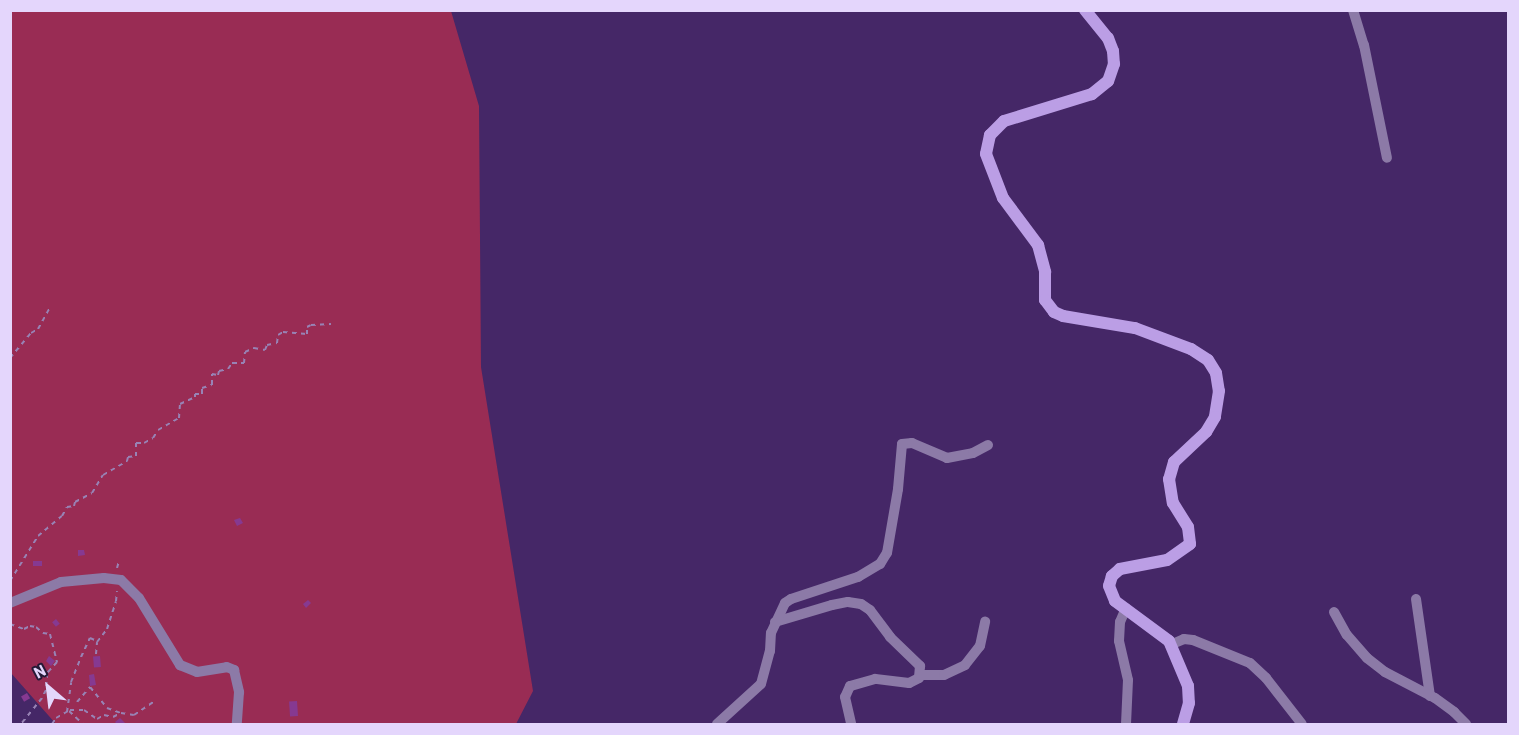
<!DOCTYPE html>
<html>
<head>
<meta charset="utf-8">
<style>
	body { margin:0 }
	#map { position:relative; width:1519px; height:735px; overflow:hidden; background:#452767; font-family:Barlow,sans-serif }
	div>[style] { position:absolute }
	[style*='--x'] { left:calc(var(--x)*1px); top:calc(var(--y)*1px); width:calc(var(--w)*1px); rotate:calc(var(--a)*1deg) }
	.green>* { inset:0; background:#992c54 }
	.building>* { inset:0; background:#863991; transform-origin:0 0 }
	.path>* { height:2px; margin-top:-1px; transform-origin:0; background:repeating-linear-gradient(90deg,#9883b5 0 4.5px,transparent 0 9px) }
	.street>* { height:10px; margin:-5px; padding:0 5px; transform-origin:5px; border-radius:5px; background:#8c7aa7 }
	.secondary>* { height:12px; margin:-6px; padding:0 6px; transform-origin:6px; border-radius:6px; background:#bb9ee5 }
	span { translate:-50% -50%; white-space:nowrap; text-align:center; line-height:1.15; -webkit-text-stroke:5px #251936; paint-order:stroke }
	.frame { position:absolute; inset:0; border:12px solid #e4d6fc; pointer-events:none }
	.north { position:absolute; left:18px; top:657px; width:60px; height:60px; -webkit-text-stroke:4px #251936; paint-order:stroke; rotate:332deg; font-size:16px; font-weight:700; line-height:24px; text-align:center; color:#e4d6fc }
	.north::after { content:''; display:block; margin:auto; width:21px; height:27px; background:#e4d6fc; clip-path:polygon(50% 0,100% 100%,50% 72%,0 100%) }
</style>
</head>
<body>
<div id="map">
	<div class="green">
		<div style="clip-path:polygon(10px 11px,451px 11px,479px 106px,481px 367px,533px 691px,516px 724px,56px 724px,11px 673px)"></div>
	</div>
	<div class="building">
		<div style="clip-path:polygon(240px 518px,243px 523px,237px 526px,234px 520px)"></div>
		<div style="clip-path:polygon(78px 550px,84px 550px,85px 555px,78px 556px)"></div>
		<div style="left:33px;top:561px;width:9px;height:5px"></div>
		<div style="clip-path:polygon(308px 600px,311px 603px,306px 608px,303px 604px)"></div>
		<div style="left:56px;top:619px;width:6px;height:5px;rotate:51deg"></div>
		<div style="clip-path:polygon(49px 656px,55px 661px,51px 666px,46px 661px)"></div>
		<div style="left:100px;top:656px;width:11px;height:7px;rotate:85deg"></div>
		<div style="clip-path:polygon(94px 674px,96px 685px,90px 686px,89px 675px)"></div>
		<div style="left:27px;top:693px;width:6px;height:7px;rotate:59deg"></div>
		<div style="left:297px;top:701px;width:15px;height:8px;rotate:86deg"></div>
		<div style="clip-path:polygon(120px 718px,125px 723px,117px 724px,115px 722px)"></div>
	</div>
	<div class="path">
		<div style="--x:10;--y:358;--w:33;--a:-50"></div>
		<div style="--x:31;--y:333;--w:8;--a:-30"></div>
		<div style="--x:38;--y:329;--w:23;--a:-61"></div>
		<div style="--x:117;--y:568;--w:7;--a:-74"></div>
		<div style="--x:10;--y:581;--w:53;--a:-58.1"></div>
		<div style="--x:38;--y:536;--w:31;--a:-40"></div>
		<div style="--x:62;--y:516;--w:10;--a:-61"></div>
		<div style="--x:67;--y:507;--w:7;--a:-8"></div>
		<div style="--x:74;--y:506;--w:4;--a:-76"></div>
		<div style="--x:75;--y:502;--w:19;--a:-28"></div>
		<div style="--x:92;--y:493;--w:21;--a:-59"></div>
		<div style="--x:103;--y:475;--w:28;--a:-30"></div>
		<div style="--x:127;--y:461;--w:4;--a:-76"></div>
		<div style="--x:128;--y:457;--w:8;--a:-7"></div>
		<div style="--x:136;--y:456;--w:13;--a:-90"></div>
		<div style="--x:136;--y:443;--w:8;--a:0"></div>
		<div style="--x:144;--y:443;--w:10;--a:-29"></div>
		<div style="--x:153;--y:438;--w:9;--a:-58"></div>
		<div style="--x:158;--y:430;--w:24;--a:-30"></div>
		<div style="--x:179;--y:418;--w:14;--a:-86"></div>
		<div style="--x:180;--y:404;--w:17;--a:-25"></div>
		<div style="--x:195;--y:397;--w:3;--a:-90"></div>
		<div style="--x:195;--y:394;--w:7;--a:0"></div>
		<div style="--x:202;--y:394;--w:6;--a:-90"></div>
		<div style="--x:202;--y:388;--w:10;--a:-17"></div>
		<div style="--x:212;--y:385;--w:11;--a:-90"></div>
		<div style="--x:212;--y:374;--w:6;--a:9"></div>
		<div style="--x:218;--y:375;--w:4;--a:-76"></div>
		<div style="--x:219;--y:371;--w:9;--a:-13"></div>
		<div style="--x:228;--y:369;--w:7;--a:-56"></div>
		<div style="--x:232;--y:363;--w:12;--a:0"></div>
		<div style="--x:244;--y:363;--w:11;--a:-85"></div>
		<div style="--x:245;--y:352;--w:10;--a:-24"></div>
		<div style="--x:254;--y:348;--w:11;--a:10"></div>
		<div style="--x:265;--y:350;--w:5;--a:-68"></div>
		<div style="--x:267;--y:345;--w:10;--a:-11"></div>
		<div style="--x:277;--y:343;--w:8;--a:-83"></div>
		<div style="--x:278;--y:335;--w:6;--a:-31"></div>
		<div style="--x:283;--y:332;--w:24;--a:5"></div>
		<div style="--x:307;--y:334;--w:7;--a:-90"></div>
		<div style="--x:307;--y:327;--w:4;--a:-27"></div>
		<div style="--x:311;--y:325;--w:20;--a:-3"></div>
		<div style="--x:10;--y:624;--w:15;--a:20"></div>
		<div style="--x:24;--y:629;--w:7;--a:-27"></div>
		<div style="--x:30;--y:626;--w:6;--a:9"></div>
		<div style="--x:36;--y:627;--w:9;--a:41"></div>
		<div style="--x:43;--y:633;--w:7;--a:8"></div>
		<div style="--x:50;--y:634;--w:29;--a:76"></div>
		<div style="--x:57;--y:662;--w:15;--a:132"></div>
		<div style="--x:47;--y:673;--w:17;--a:93"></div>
		<div style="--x:46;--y:690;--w:9;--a:117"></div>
		<div style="--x:42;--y:698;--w:33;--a:129"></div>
		<div style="--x:96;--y:654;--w:12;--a:-85"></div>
		<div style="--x:97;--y:642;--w:16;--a:-52"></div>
		<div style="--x:107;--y:629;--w:29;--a:-72"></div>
		<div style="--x:116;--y:601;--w:10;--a:-84"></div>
		<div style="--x:77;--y:702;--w:20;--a:-49"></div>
		<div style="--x:90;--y:687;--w:27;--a:51"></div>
		<div style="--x:107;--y:708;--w:15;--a:20"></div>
		<div style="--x:69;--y:711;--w:19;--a:43"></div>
		<div style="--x:67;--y:712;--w:30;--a:-82"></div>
		<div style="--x:71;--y:682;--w:27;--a:-68"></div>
		<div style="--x:81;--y:657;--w:21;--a:-65"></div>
		<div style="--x:90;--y:638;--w:8;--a:23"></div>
		<div style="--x:52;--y:724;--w:7;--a:-56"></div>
		<div style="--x:56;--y:718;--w:16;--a:-30"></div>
		<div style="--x:70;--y:710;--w:14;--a:0"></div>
		<div style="--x:84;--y:710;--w:16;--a:35"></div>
		<div style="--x:97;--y:719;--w:8;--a:-30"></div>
		<div style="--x:104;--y:715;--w:9;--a:13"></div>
		<div style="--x:113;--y:717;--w:9;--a:-27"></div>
		<div style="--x:121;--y:713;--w:13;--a:9"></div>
		<div style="--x:134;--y:715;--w:23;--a:-34"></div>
	</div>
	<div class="street">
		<div style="--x:1353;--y:10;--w:37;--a:73"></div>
		<div style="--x:1364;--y:45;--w:115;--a:78.5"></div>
		<div style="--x:1416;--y:599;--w:98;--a:81.8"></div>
		<div style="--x:10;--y:603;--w:55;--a:-22.4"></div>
		<div style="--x:61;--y:582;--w:43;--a:-5.3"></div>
		<div style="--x:104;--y:578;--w:17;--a:7"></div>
		<div style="--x:121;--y:580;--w:25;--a:45"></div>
		<div style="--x:139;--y:598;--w:79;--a:58.5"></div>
		<div style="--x:180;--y:665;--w:18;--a:22"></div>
		<div style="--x:197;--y:672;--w:30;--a:-9"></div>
		<div style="--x:227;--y:667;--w:8;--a:23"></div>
		<div style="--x:234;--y:670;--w:23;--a:77"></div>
		<div style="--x:239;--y:692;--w:32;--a:94"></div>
		<div style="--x:1126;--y:608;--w:15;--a:113"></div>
		<div style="--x:1120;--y:622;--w:19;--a:93"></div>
		<div style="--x:1119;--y:641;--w:40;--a:77"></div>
		<div style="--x:1128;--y:680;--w:44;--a:92.6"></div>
		<div style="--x:1334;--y:612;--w:26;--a:61"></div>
		<div style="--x:1347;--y:635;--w:30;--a:49"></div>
		<div style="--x:1367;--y:658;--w:23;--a:38"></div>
		<div style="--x:1385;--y:672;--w:56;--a:27.5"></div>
		<div style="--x:1435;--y:698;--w:24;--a:36"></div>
		<div style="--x:1454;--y:712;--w:17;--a:45"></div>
		<div style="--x:775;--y:622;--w:59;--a:-16.6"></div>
		<div style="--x:832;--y:605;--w:16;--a:-11"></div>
		<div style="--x:848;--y:602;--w:13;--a:9"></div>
		<div style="--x:861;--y:604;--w:11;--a:34"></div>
		<div style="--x:870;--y:610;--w:34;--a:53"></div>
		<div style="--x:890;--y:637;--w:42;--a:44"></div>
		<div style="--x:920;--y:666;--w:12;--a:95"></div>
		<div style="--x:919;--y:678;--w:11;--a:153"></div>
		<div style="--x:909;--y:683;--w:34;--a:-173"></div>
		<div style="--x:875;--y:679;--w:26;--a:164"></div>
		<div style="--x:850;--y:686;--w:12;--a:114"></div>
		<div style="--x:845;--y:697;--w:28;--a:77"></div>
		<div style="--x:1170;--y:645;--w:15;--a:-23"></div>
		<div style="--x:1184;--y:639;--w:9;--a:6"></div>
		<div style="--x:1193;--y:640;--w:61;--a:22"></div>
		<div style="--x:1250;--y:663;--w:22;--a:43"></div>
		<div style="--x:1266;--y:678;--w:58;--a:52"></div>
		<div style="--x:921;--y:675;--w:23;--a:0"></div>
		<div style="--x:944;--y:675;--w:23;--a:-25"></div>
		<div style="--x:965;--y:665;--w:24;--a:-52"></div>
		<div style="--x:980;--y:646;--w:25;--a:-78"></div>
		<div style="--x:717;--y:724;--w:59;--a:-42.3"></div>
		<div style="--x:761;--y:684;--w:34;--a:-75"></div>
		<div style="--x:770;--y:651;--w:18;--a:-87"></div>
		<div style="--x:771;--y:633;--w:33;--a:-65"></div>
		<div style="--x:785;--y:603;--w:7;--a:-34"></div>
		<div style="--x:791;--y:599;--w:71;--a:-18.2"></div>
		<div style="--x:858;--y:577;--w:26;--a:-31"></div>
		<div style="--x:880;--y:564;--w:13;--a:-58"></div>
		<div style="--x:887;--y:553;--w:65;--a:-80.2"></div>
		<div style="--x:898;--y:489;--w:45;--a:-84.9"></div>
		<div style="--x:902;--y:444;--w:10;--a:-6"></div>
		<div style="--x:912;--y:443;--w:38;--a:23"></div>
		<div style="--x:947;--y:458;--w:26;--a:-11"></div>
		<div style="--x:973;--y:453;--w:17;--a:-28"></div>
	</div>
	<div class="secondary">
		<div style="--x:1085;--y:10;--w:36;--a:51"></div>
		<div style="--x:1108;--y:38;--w:14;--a:69"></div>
		<div style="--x:1113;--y:51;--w:13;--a:86"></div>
		<div style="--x:1114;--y:64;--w:18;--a:109"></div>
		<div style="--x:1108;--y:81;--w:21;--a:141"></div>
		<div style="--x:1092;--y:94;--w:92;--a:162.9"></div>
		<div style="--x:1004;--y:121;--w:20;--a:135"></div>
		<div style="--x:990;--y:135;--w:19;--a:102"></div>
		<div style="--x:986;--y:154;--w:47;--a:68.9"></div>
		<div style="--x:1003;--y:198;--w:59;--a:53.3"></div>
		<div style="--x:1038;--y:245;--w:28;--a:75"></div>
		<div style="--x:1045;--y:272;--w:28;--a:90"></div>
		<div style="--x:1045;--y:300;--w:15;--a:53"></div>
		<div style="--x:1054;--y:312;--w:10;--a:24"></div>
		<div style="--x:1063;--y:316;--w:73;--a:9.5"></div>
		<div style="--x:1135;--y:328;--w:60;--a:20.6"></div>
		<div style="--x:1191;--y:349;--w:20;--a:33"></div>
		<div style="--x:1208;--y:360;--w:15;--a:58"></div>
		<div style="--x:1216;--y:373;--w:18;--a:81"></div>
		<div style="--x:1219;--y:391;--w:26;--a:99"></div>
		<div style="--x:1215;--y:417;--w:17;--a:121"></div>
		<div style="--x:1206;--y:432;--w:44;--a:136.8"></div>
		<div style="--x:1174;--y:462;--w:18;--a:106"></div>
		<div style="--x:1169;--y:479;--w:24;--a:81"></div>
		<div style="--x:1173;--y:503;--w:28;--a:58"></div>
		<div style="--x:1188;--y:527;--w:17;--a:83"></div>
		<div style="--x:1190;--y:544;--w:28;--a:145"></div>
		<div style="--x:1167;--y:560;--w:48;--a:169.2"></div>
		<div style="--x:1120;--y:569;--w:11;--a:139"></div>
		<div style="--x:1112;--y:576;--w:10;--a:107"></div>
		<div style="--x:1109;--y:586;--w:16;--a:68"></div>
		<div style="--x:1115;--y:601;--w:67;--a:36.5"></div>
		<div style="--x:1169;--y:641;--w:49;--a:67.1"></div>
		<div style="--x:1188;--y:686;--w:17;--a:87"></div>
		<div style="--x:1189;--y:703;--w:22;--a:106"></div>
	</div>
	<div class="frame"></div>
	<div class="north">N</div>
</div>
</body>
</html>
